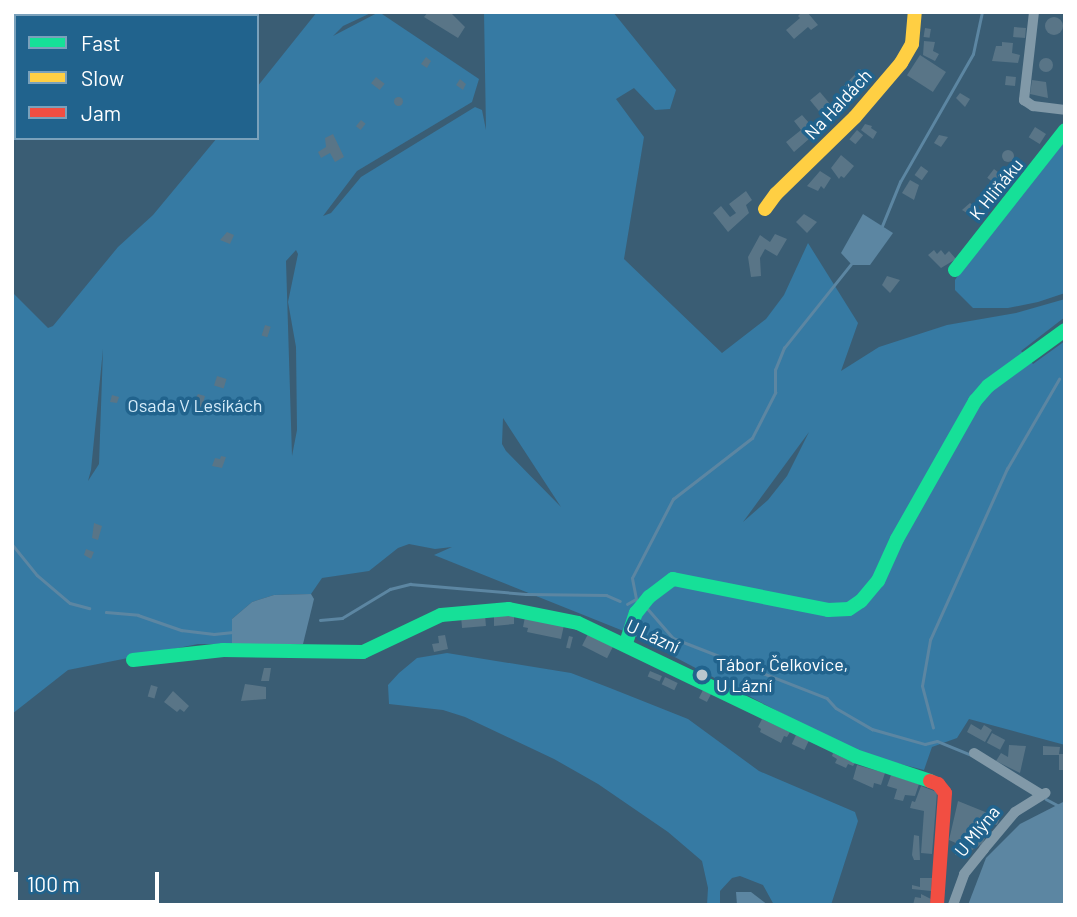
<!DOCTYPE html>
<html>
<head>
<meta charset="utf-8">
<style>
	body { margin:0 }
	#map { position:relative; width:1077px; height:917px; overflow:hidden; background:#3a5d74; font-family:Barlow,sans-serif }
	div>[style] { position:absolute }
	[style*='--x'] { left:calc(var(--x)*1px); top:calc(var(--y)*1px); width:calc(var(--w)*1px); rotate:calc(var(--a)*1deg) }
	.green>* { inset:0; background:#367aa3 }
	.water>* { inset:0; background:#5c86a2 }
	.stream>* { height:2.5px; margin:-1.25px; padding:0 1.25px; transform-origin:1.25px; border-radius:1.25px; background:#5c86a2 }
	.building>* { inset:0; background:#597587; transform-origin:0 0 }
	.round { border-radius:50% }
	.street>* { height:10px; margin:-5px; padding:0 5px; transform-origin:5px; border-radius:5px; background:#8199a8 }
	.fast>* { height:14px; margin:-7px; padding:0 7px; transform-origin:7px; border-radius:7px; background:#16e098 }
	.slow>* { height:14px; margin:-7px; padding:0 7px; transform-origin:7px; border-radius:7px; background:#ffcf43 }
	.jam>* { height:14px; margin:-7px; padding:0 7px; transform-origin:7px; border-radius:7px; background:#f24e42 }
	.dots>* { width:19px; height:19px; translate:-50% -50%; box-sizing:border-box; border:4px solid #21638d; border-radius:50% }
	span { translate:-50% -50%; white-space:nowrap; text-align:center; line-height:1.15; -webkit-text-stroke:7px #21638d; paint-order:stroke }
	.street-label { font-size:18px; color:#fff }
	.park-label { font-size:18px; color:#d4ebf9 }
	.poi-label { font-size:18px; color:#fff }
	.left { translate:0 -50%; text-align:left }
	.frame { position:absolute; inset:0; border:14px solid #fff; pointer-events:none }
	.legend { position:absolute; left:14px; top:14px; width:245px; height:126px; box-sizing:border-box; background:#21638d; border:2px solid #7aa1bb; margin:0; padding:9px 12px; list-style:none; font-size:21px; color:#fff }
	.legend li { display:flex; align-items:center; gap:14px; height:35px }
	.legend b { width:35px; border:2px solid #7aa1bb }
	.scale { position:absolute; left:14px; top:872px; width:145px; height:32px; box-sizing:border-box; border:4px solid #fff; border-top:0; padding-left:9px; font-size:21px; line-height:24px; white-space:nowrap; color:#fff; -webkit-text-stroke:5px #21638d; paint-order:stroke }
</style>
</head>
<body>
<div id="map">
	<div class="green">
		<div style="clip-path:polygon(evenodd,317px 12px,373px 12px,343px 26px,333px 36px,379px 12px,479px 79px,472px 102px,357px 171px,323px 216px,331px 213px,361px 177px,475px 107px,482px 110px,486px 130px,484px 12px,613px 12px,676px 90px,670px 109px,655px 110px,634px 88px,616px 99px,644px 137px,624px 259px,722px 353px,766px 319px,784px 295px,808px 243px,858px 323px,841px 371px,879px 347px,947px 325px,1016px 313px,1065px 299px,1065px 317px,1021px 351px,1033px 364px,1065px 341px,1065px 745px,969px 719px,957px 738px,932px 747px,924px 770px,857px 753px,631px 634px,434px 555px,452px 547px,435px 549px,409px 544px,398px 548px,369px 571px,322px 578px,311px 594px,274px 595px,252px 602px,232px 619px,232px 644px,198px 644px,68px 670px,12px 714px,12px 292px,48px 328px,53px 326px,118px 247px,153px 215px,217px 138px,257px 138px,257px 87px,317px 12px,296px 250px,298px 254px,288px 302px,296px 347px,297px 430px,292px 456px,286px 261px,296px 250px,317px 12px,103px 349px,99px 464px,88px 481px,91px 470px,103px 349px,317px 12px,503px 418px,561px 507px,506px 451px,502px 444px,503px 418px,317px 12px,809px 432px,787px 476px,768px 500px,743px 522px,809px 432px)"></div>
		<div style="clip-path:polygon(1065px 141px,1065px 293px,1038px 302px,1008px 308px,973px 308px,955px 290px,955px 280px,970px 257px)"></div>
		<div style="clip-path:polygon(447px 653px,571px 673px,610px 688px,688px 719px,759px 771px,855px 812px,858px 821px,831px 905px,774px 905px,763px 885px,740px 876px,732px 878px,720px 891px,720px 905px,707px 905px,708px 888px,702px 861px,668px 832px,598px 784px,554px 759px,465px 717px,443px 710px,389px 704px,388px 685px,399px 673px,417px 658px)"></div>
	</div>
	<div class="water">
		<div style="clip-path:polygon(863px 214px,893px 233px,870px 265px,852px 265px,841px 253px)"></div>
		<div style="clip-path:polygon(311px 594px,314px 599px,303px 644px,232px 644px,232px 619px,252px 602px,274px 595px)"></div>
		<div style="clip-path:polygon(1065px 801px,1065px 905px,968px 905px,986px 858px,1020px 824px)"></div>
		<div style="clip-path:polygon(736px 892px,751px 892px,768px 905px,737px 905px)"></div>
	</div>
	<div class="stream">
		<div style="--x:882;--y:226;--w:48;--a:-67.8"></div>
		<div style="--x:900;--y:182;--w:147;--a:-60.3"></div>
		<div style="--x:973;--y:54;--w:43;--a:-77.9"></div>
		<div style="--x:12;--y:544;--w:40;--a:51"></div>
		<div style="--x:37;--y:575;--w:43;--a:40.3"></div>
		<div style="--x:70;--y:603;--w:20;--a:15"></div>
		<div style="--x:636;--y:599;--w:21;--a:-101"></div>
		<div style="--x:632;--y:578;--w:89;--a:-62.6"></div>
		<div style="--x:673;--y:499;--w:100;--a:-37.7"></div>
		<div style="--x:752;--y:438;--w:51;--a:-62.9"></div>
		<div style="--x:775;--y:393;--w:23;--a:-90"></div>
		<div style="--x:775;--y:370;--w:24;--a:-68"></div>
		<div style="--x:784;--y:348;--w:107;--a:-51.4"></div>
		<div style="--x:627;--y:604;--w:10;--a:-29"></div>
		<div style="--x:648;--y:609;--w:38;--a:49"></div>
		<div style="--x:673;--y:638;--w:165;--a:21.3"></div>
		<div style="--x:827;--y:698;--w:13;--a:48"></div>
		<div style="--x:836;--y:708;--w:42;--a:30.3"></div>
		<div style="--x:872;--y:729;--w:55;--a:15.8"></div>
		<div style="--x:925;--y:744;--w:12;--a:-14"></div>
		<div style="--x:937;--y:741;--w:37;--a:22"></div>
		<div style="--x:106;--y:612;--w:32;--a:5"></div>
		<div style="--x:138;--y:615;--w:46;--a:19.2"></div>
		<div style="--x:181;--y:630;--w:33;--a:7"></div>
		<div style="--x:214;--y:634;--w:19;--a:-6"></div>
		<div style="--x:320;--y:620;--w:22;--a:-5"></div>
		<div style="--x:342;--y:618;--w:56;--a:-31.1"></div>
		<div style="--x:390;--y:589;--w:21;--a:-14"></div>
		<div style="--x:410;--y:584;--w:116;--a:4.9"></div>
		<div style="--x:526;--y:594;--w:80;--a:0.7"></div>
		<div style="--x:606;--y:595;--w:15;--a:23"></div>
		<div style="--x:933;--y:728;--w:43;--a:-104.7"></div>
		<div style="--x:922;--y:686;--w:47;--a:-80.1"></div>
		<div style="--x:930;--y:640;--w:188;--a:-65.8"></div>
		<div style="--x:1007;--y:469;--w:104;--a:-60"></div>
		<div style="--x:1046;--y:799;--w:21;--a:28"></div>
	</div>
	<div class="building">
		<div style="clip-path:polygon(428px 12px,450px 12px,465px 27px,458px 38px,424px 17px)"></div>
		<div style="clip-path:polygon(802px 12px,807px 12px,818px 25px,811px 30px,808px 27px,794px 39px,786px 30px,800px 18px,798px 16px)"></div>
		<div class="round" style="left:1045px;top:17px;width:18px;height:18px"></div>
		<div style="left:1014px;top:27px;width:12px;height:10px;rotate:5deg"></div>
		<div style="left:925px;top:28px;width:6px;height:9px;rotate:9deg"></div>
		<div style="clip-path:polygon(924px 41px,935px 42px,933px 51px,939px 54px,935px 61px,923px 55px)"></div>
		<div style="clip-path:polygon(1002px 42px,1013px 43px,1012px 53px,1020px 55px,1018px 63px,992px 61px,996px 46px,1002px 46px)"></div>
		<div style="left:920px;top:55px;width:31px;height:24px;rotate:33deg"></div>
		<div style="clip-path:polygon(426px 57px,431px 61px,427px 68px,421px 64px)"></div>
		<div class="round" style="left:1039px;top:58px;width:14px;height:14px"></div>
		<div style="clip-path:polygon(860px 69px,869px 80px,849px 98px,841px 89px)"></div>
		<div style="left:1006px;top:76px;width:10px;height:9px;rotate:6deg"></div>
		<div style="left:376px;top:77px;width:11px;height:8px;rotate:38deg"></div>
		<div style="clip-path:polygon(460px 79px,466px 84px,463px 90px,456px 85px)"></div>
		<div style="clip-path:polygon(1032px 80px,1046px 82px,1048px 98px,1030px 94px)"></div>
		<div style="left:820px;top:92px;width:17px;height:13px;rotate:50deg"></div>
		<div style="clip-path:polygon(960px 93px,970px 99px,965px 107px,956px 98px)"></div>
		<div class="round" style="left:393.5px;top:96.5px;width:9px;height:9px"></div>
		<div style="clip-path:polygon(802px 115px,817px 132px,794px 152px,786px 142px,801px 130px,794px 121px)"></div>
		<div style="left:361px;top:120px;width:6px;height:8px;rotate:39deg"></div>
		<div style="clip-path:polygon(865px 124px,872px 126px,871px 128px,877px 132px,873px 139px,861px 130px)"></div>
		<div style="left:1035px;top:127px;width:13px;height:12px;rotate:32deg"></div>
		<div style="left:857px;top:130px;width:8px;height:12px;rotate:40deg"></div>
		<div style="clip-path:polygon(333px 134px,344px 157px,335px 162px,330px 153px,321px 158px,318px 152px,326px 147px,325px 138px)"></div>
		<div style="clip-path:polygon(939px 135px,948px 137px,941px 147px,934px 143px)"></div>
		<div class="round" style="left:1002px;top:150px;width:12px;height:12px"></div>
		<div style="clip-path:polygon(841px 155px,854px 166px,844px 178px,841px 176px,839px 179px,831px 168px)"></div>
		<div style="left:921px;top:166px;width:9px;height:11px;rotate:36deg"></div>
		<div style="left:994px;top:169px;width:18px;height:11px;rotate:38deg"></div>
		<div style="clip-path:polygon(820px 171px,831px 178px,824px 189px,821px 186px,818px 191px,807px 186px)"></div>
		<div style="clip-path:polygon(910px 180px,919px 185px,914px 200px,902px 193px)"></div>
		<div style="clip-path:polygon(746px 191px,752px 200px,746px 205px,749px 213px,728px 232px,713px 213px,721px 206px,730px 217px,736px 213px,729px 204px)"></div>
		<div style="clip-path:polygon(970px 203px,985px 215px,980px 221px,962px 210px)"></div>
		<div style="clip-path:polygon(804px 214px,817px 222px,807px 233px,796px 222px)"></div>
		<div style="clip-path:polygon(227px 232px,234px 235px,230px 244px,220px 240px)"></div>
		<div style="clip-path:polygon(775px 234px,787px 239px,777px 256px,765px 249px,760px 258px,761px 276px,751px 277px,748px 257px,760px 235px,770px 242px)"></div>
		<div style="clip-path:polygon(934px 250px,937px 254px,941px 250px,945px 255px,949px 251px,956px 259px,941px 268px,928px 255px)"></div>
		<div style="clip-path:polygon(887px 276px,900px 280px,890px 293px,882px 285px)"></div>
		<div style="left:265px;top:325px;width:6px;height:11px;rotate:18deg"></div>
		<div style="left:217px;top:376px;width:10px;height:10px;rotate:17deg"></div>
		<div style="clip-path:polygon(198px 394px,205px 396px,202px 407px,192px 404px)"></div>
		<div style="clip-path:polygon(112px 395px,119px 397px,117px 403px,110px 402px)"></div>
		<div style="clip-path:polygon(221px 456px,226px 457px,222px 468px,212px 466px,215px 458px,220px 459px)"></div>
		<div style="clip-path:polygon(94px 523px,102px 526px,98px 540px,92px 538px)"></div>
		<div style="clip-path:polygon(86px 549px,94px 552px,91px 559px,84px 555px)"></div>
		<div style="clip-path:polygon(494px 614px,514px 615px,514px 624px,494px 626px)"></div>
		<div style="left:485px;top:615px;width:11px;height:24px;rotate:85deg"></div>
		<div style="clip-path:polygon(525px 617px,564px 625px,561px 639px,527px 632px,528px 628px,523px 627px)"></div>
		<div style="left:588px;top:634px;width:28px;height:13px;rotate:27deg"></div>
		<div style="clip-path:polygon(445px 635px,448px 649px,434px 652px,432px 644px,439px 643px,438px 636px)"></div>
		<div style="left:569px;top:636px;width:4px;height:12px;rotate:14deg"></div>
		<div style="clip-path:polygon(264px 668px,271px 668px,269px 681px,261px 681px)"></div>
		<div style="left:650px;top:671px;width:13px;height:6px;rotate:23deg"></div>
		<div style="left:665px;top:677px;width:14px;height:8px;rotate:25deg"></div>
		<div style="clip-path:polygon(245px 684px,266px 687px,266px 699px,241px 701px)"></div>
		<div style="left:151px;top:685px;width:7px;height:12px;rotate:16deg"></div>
		<div style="left:703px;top:690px;width:9px;height:9px;rotate:27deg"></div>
		<div style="clip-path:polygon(173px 691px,189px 706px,184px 712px,180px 709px,177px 712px,164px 702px)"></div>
		<div style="clip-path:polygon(762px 719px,790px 732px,787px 737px,784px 736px,781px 743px,760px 732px,761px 729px,758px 727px)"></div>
		<div style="clip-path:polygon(971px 724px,981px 730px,984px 725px,992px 730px,985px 742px,967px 732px)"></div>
		<div style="left:992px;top:733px;width:15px;height:11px;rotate:28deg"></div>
		<div style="left:796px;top:735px;width:14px;height:10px;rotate:25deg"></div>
		<div style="clip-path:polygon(1009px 745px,1026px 746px,1020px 773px,996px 761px,1001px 753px,1008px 757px)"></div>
		<div style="clip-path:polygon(1043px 746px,1060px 747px,1059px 754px,1065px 754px,1065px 770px,1059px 770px,1059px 755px,1043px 755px)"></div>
		<div style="clip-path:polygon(833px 753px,855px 763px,853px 766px,848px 764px,846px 768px,835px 763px,837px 759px,832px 756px)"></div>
		<div style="clip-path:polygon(857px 765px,885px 773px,881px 785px,874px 783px,873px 788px,853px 779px)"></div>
		<div style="clip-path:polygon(891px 775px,919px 784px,915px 796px,905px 795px,903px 801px,894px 799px,897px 789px,887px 786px)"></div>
		<div style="clip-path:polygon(921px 786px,937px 792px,932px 854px,921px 853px,924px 811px,910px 808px,912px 801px,915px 802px)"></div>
		<div style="clip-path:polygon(958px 801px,1000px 818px,997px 825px,991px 823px,988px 830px,993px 832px,990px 837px,986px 835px,983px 843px,963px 856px,955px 855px,958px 844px,949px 840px)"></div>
		<div style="clip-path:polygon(914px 835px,919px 836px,920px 860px,914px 860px,912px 855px)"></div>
		<div style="clip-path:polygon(920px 878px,932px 878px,931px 891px,912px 889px,912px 885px,920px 887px)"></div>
		<div style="clip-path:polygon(921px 894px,931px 899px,930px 905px,913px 905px,915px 897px,921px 898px)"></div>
	</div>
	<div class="street">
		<div style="--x:1034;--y:12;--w:89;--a:96.5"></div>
		<div style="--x:1024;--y:100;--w:11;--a:34"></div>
		<div style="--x:1033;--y:106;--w:32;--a:7"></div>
		<div style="--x:974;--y:753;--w:78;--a:31.8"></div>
		<div style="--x:953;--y:905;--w:33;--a:-70"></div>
		<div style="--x:964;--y:874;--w:32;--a:-51"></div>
		<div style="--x:984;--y:849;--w:48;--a:-50"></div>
		<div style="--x:1015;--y:812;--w:36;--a:-32"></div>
	</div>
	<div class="fast">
		<div style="--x:955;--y:270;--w:178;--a:-51.8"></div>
		<div style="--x:626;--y:643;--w:32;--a:-72"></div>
		<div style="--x:636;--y:613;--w:21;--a:-51"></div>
		<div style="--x:649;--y:597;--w:30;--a:-37"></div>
		<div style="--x:673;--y:579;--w:158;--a:11.3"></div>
		<div style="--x:828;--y:610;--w:21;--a:-3"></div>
		<div style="--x:849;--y:609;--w:14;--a:-34"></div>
		<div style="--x:861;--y:601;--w:26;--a:-50"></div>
		<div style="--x:878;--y:581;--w:46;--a:-65.7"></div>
		<div style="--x:897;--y:539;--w:159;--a:-60.5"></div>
		<div style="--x:975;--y:401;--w:20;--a:-49"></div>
		<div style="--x:988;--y:386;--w:95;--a:-36"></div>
		<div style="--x:133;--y:660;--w:91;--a:-6.3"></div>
		<div style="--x:223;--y:650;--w:140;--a:0.8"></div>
		<div style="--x:363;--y:652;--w:86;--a:-25.4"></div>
		<div style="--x:441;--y:615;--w:68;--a:-5"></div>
		<div style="--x:509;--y:609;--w:70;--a:11.5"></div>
		<div style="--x:578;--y:623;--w:307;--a:25.6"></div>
		<div style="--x:855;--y:756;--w:79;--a:18.4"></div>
	</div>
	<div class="slow">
		<div style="--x:765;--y:209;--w:19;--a:-54"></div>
		<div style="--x:776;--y:194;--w:110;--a:-44.3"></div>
		<div style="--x:855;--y:117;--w:71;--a:-49.6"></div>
		<div style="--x:901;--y:63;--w:22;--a:-60"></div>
		<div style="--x:912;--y:44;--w:32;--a:-85"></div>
	</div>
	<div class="jam">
		<div style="--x:930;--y:781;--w:9;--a:21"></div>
		<div style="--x:938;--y:784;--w:11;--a:52"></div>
		<div style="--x:945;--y:793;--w:112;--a:94.1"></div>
	</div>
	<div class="dots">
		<div style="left:702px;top:675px;background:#bac6ce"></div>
	</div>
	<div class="street-label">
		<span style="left:838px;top:104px;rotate:-47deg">Na Haldách</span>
		<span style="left:996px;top:189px;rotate:-51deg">K Hliňáku</span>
		<span style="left:653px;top:636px;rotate:25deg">U Lázní</span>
		<span style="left:977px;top:831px;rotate:-51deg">U Mlýna</span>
	</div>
	<div class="park-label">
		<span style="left:195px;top:405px">Osada V Lesíkách</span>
	</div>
	<div class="poi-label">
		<span class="left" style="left:716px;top:675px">Tábor, Čelkovice,<br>U Lázní</span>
	</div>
	<div class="frame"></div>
	<ul class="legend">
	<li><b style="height:9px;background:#16e098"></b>Fast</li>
	<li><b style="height:9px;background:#ffcf43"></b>Slow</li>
	<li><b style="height:9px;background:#f24e42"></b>Jam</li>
	</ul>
	<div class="scale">100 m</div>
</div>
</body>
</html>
